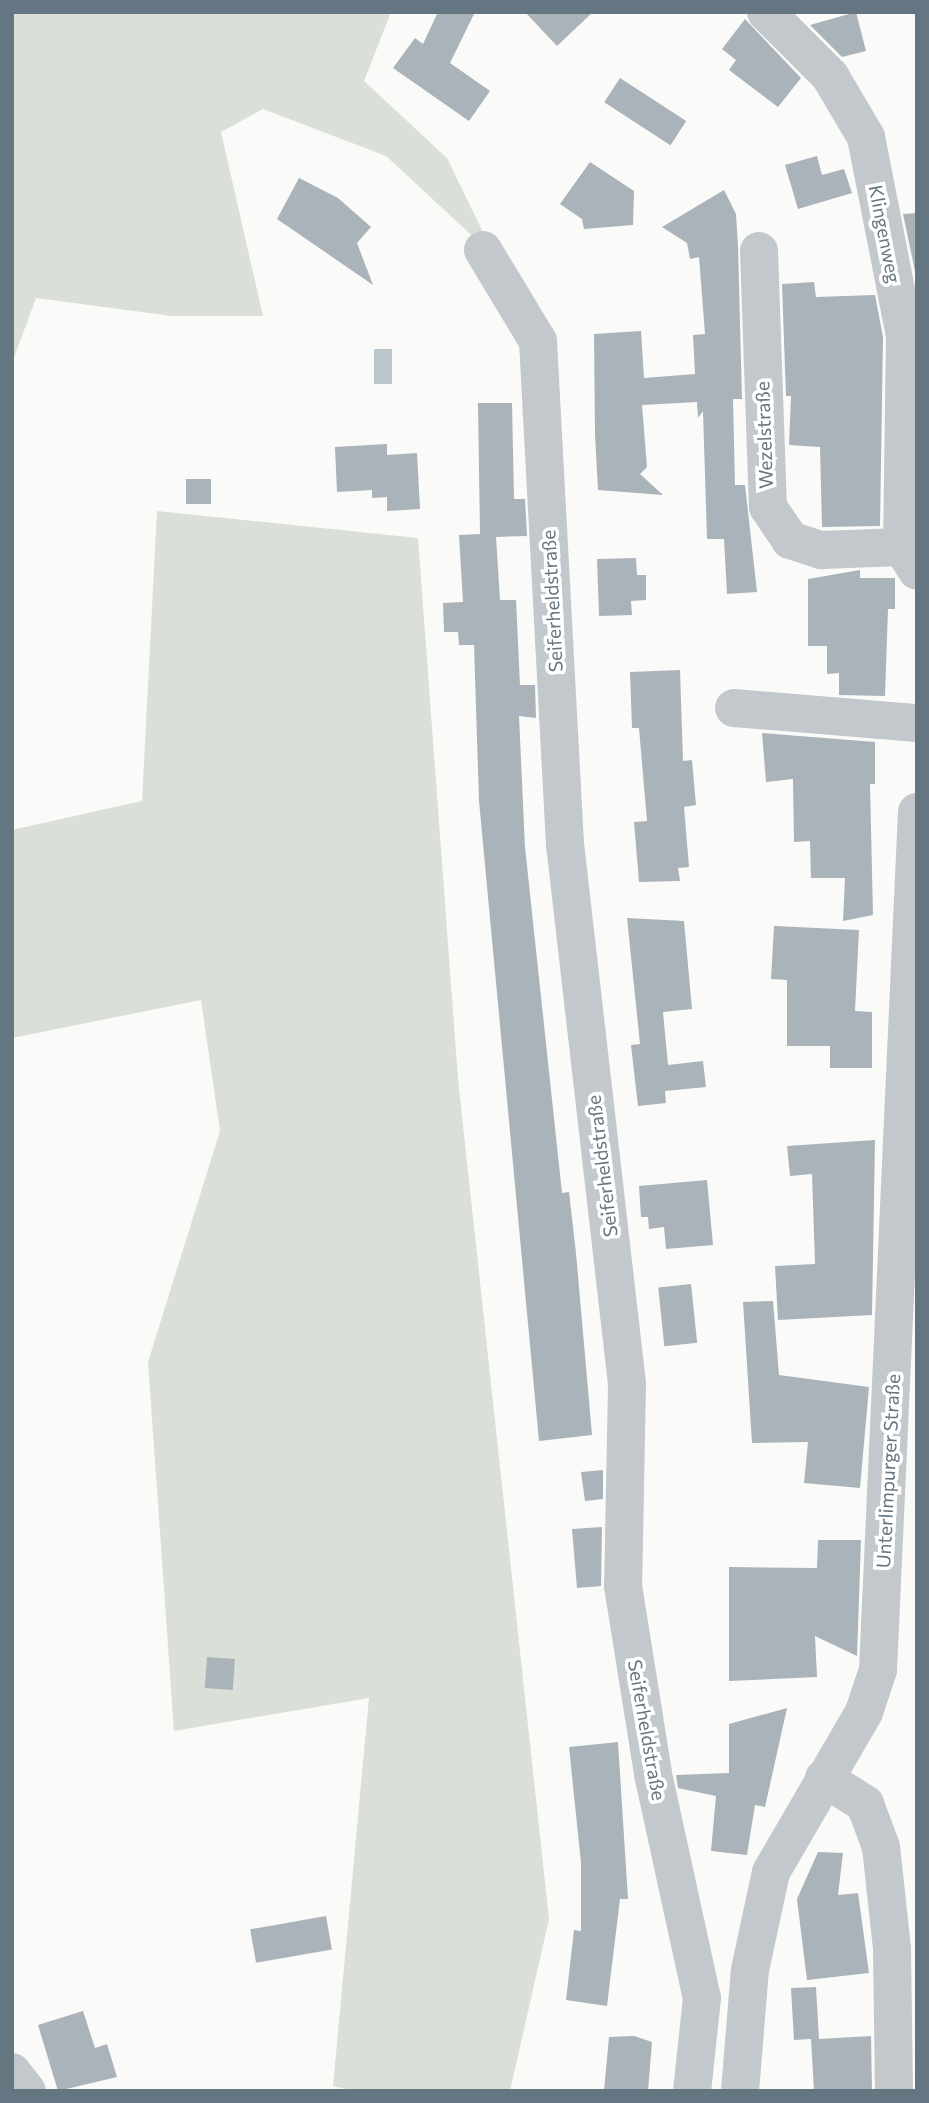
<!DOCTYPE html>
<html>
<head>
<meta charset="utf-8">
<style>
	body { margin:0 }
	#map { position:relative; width:929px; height:2103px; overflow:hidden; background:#fafaf8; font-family:Commissioner,sans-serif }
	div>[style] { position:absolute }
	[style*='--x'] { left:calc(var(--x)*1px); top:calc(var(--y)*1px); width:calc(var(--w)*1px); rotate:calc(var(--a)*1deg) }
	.green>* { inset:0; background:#dadfd7 }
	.water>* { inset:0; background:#bbc7cb; transform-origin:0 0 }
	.building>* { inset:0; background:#aab3b9; transform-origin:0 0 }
	.minor>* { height:38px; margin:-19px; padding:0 19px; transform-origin:19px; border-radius:19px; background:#c3c8cc }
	span { translate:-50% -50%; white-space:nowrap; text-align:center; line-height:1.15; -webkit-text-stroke:7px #fff; paint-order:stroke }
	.street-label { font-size:19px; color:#657683 }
	.frame { position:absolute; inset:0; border:14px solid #657683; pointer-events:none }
</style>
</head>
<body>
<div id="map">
	<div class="green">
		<div style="clip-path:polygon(12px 12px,391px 12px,364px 81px,447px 158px,495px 257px,386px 156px,263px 109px,221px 132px,263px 316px,172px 316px,36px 298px,12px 363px)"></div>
		<div style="clip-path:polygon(157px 511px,418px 538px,458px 1079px,549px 1919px,510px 2091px,354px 2091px,333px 2086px,369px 1698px,174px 1731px,148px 1362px,220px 1131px,201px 1000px,12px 1038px,12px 830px,142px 801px)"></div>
	</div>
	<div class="water">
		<div style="left:374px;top:349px;width:18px;height:35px"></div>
	</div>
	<div class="building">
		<div style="clip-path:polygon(438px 12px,475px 12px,450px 63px,490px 91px,469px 121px,393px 68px,415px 38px,423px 44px)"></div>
		<div style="clip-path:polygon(525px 12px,593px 12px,557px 46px)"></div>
		<div style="clip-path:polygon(856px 12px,866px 51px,842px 57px,810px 25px)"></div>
		<div style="clip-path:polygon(745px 19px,801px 78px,778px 107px,729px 70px,736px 60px,722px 49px)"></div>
		<div style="left:620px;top:78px;width:79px;height:29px;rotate:33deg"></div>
		<div style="clip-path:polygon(817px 156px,822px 175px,844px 169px,852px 193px,798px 209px,785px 165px)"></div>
		<div style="clip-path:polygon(590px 162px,634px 191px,633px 225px,584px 229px,582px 219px,560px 204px)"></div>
		<div style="clip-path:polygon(299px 178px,338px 198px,371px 227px,357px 243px,373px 285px,277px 219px)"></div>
		<div style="clip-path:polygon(724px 190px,736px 214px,738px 246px,742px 399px,733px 399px,735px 485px,745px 485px,757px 592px,727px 594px,724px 539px,707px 539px,703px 411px,698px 418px,697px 402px,642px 405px,647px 467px,640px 474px,663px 495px,598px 490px,595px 435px,594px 334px,641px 331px,644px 378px,695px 374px,693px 335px,705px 334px,699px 257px,690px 259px,687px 243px,662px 227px)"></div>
		<div style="clip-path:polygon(917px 213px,917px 281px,903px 214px)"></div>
		<div style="clip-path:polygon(814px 282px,816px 297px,875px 295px,883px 337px,880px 526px,822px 527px,820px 447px,789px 445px,791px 396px,786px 396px,782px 284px)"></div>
		<div style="clip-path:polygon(478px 403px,512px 403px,514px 499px,525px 499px,527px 536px,496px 537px,500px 600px,516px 600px,520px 685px,535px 685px,536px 718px,519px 716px,525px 847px,562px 1193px,569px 1192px,576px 1253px,592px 1435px,539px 1441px,479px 801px,474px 645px,459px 645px,458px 632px,444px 632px,443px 603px,463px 602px,459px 535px,480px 534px)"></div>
		<div style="clip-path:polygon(387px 444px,387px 455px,417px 453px,420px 509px,387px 511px,387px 497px,372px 498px,372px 490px,337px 492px,335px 447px)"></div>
		<div style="left:186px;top:479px;width:25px;height:25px"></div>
		<div style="clip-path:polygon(636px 558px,637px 575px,646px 575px,646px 600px,631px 601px,632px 615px,599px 616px,597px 559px)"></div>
		<div style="clip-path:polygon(860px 570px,860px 578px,895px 578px,895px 609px,888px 609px,885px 696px,839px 695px,839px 673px,827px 674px,827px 646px,808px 646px,808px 579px)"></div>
		<div style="clip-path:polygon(680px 670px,683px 761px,692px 760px,696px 805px,684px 807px,689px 867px,678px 868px,680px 881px,639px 882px,634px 822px,647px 821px,639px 728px,632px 728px,630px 672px)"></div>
		<div style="clip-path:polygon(762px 733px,875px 742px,875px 784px,870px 784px,873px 915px,843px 921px,845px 878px,811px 878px,810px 841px,794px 842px,793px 779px,766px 782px)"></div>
		<div style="clip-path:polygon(627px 918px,684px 921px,692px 1009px,663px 1012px,668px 1065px,703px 1061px,706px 1087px,665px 1091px,666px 1103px,638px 1106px,631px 1045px,640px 1044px)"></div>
		<div style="clip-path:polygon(774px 926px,859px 930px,855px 1011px,872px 1012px,872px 1068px,830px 1068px,830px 1046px,787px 1046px,787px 980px,771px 979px)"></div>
		<div style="clip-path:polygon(875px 1140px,872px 1315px,778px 1320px,775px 1266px,815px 1264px,812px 1174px,790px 1176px,787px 1146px)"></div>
		<div style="clip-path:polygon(707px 1180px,713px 1245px,666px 1249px,664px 1227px,649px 1229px,648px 1217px,641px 1217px,639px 1186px)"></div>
		<div style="left:691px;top:1284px;width:59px;height:33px;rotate:84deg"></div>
		<div style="clip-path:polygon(773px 1301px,779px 1375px,869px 1387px,860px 1488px,804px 1483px,808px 1442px,752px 1443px,743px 1302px)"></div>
		<div style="clip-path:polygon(603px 1470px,603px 1499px,585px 1501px,581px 1472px)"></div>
		<div style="clip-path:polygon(602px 1527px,601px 1586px,577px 1588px,572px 1529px)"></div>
		<div style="clip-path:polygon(818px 1540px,861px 1540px,857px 1656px,815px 1636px,817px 1677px,729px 1681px,729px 1567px,817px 1568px)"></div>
		<div style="left:207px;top:1657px;width:28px;height:31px;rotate:4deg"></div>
		<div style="clip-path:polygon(787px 1708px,765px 1807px,755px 1805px,747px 1855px,711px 1851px,716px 1796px,678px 1788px,676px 1775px,729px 1773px,729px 1724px)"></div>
		<div style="clip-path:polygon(618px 1742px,628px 1899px,620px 1899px,607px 2006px,566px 2000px,574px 1930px,581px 1931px,581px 1863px,569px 1747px)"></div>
		<div style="clip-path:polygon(818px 1852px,843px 1853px,838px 1895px,858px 1893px,869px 1973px,807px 1980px,797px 1899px)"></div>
		<div style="left:326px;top:1916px;width:34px;height:77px;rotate:80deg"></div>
		<div style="clip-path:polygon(816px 1987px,819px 2039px,871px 2036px,872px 2091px,814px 2091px,811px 2039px,794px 2040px,791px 1988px)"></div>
		<div style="clip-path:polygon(83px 2011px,95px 2048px,107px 2044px,117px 2077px,58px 2091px,38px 2025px)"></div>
		<div style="clip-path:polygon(634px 2036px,652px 2042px,648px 2091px,604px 2091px,609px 2037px)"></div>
	</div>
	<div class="minor">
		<div style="--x:766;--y:12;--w:91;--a:45"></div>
		<div style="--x:830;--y:76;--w:71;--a:59.5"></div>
		<div style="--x:866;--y:137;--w:202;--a:78.9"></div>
		<div style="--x:905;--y:335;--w:212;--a:90.8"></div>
		<div style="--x:902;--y:547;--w:28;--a:58"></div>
		<div style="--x:483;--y:250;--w:106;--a:58.9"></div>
		<div style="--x:538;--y:341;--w:504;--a:86.93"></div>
		<div style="--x:565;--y:844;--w:544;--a:83.45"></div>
		<div style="--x:627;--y:1384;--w:202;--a:91.1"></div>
		<div style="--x:623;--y:1586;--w:190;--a:80.9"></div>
		<div style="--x:653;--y:1774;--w:229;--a:77.7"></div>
		<div style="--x:702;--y:1998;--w:94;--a:96.1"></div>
		<div style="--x:759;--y:251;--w:256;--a:88"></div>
		<div style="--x:768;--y:507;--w:40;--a:56"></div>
		<div style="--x:790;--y:540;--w:33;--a:18"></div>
		<div style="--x:821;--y:550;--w:81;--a:-2.1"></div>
		<div style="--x:734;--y:708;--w:184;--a:4.7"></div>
		<div style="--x:824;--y:1778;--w:49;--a:32.4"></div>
		<div style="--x:865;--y:1804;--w:46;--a:69.6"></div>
		<div style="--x:881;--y:1847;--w:103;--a:83.8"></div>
		<div style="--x:892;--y:1949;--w:142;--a:89.2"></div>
		<div style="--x:12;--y:2072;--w:24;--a:52"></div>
		<div style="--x:740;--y:2091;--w:121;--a:-85.3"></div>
		<div style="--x:750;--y:1970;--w:100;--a:-77.9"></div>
		<div style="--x:771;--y:1872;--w:185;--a:-59.8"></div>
		<div style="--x:864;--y:1712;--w:44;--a:-71.6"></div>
		<div style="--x:878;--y:1670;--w:859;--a:-87.4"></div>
	</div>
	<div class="street-label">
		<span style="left:885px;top:234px;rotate:79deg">Klingenweg</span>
		<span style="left:764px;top:435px;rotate:-92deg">Wezelstraße</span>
		<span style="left:552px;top:601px;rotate:-93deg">Seiferheldstraße</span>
		<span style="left:602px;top:1166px;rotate:-97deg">Seiferheldstraße</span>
		<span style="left:888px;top:1471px;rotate:-87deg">Unterlimpurger Straße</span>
		<span style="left:647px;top:1730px;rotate:80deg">Seiferheldstraße</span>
	</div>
	<div class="frame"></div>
</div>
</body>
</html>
